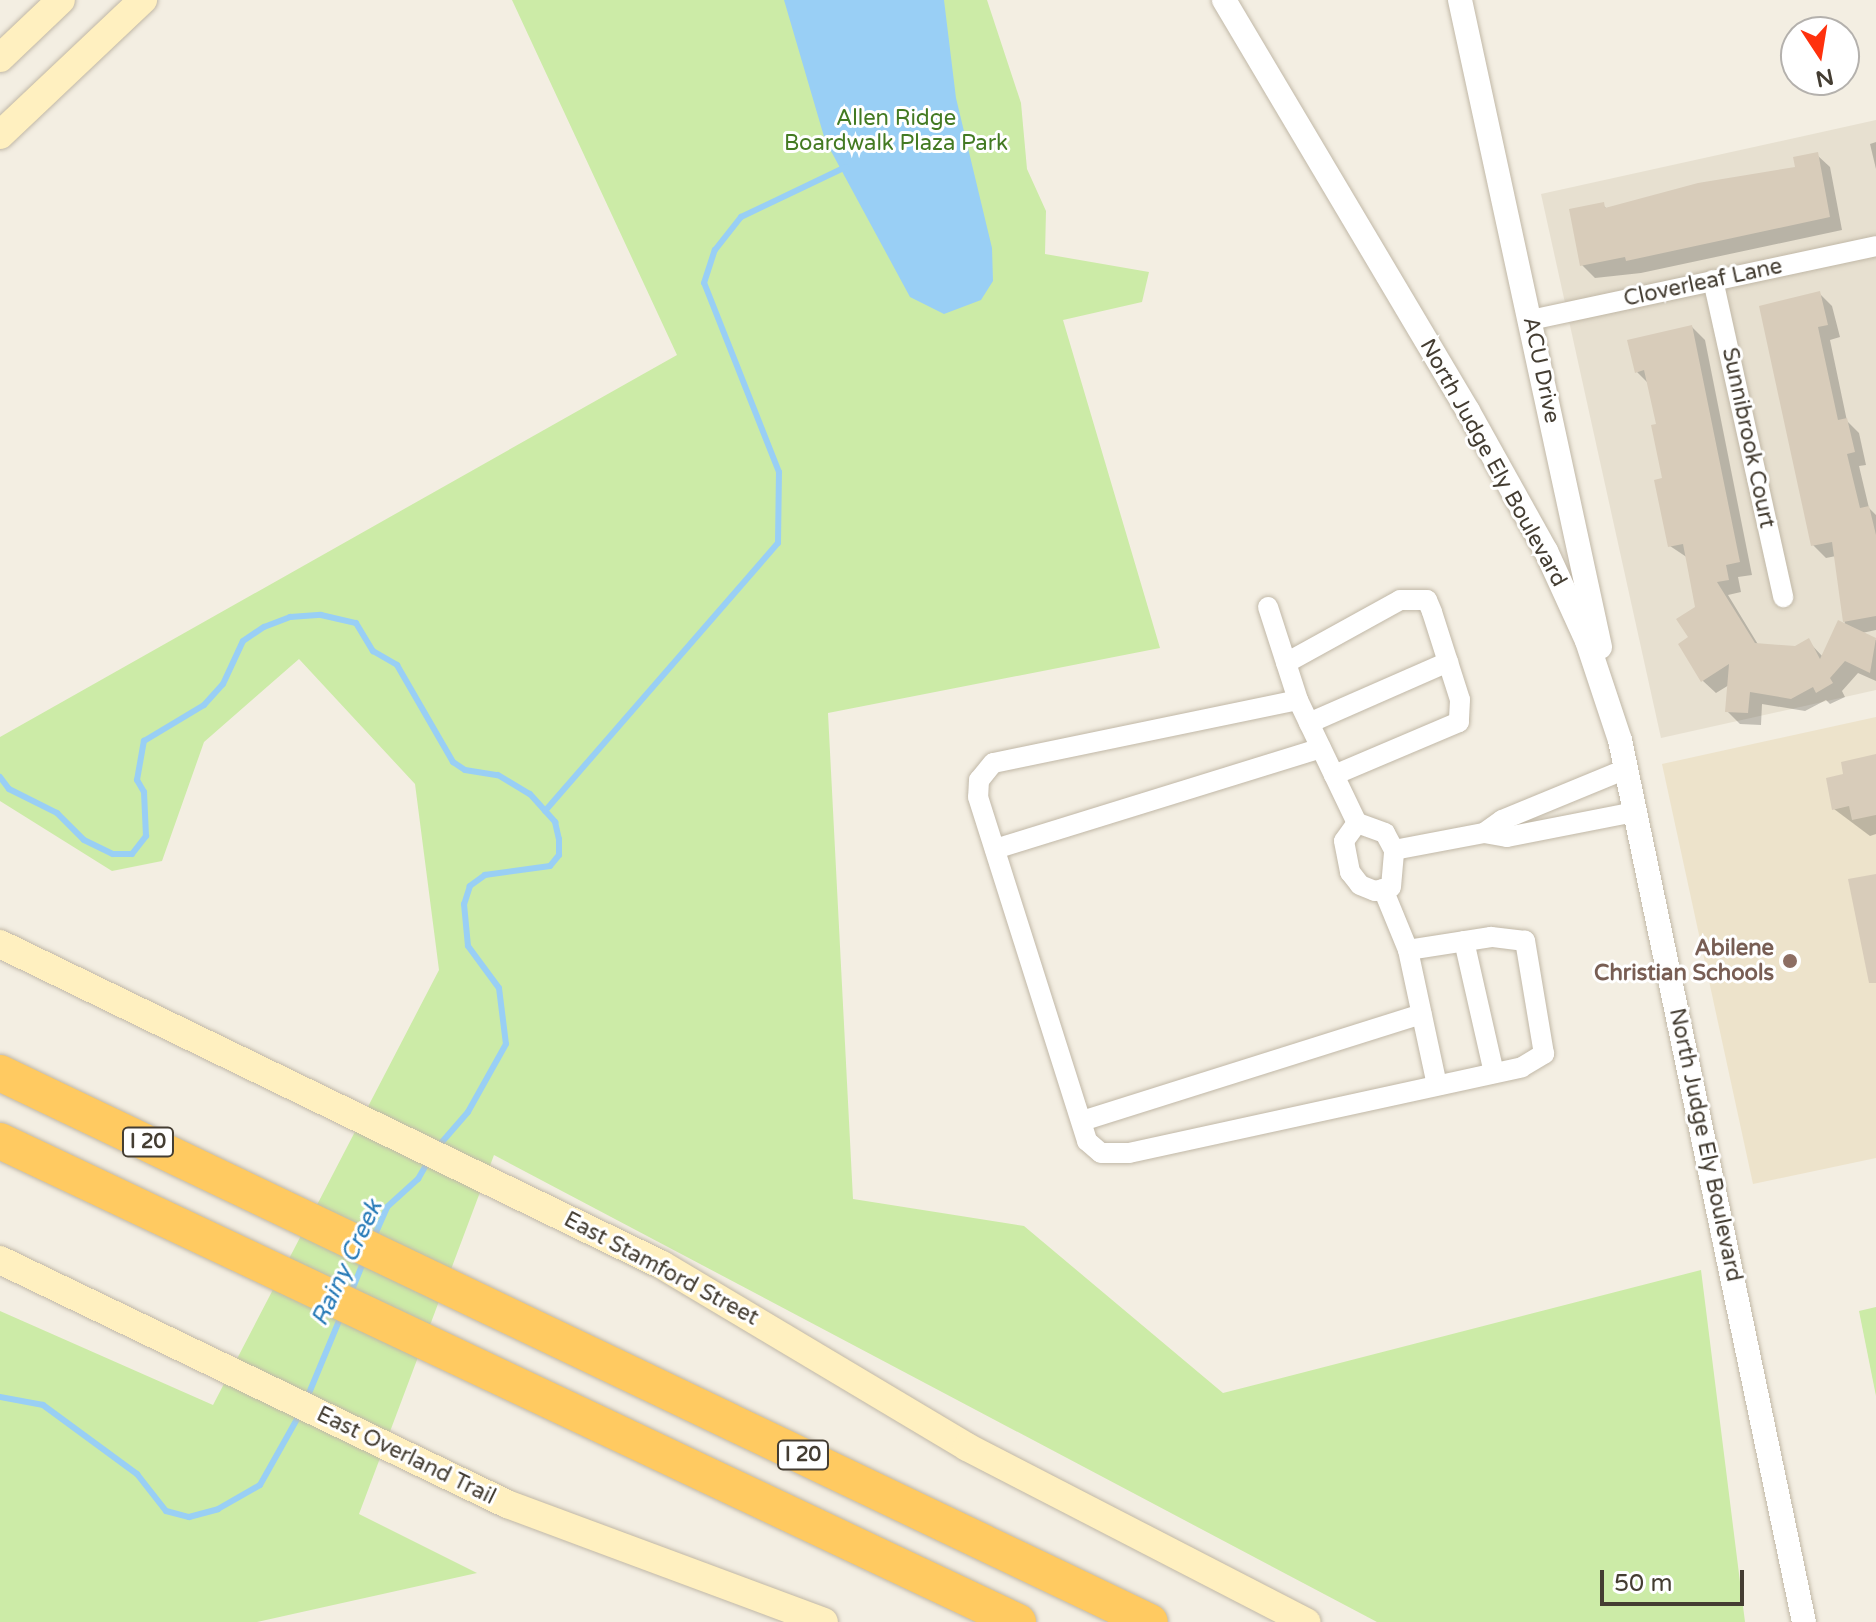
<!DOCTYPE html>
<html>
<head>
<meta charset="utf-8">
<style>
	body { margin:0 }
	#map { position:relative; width:1876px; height:1622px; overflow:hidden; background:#f3eee2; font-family:"Varela Round",sans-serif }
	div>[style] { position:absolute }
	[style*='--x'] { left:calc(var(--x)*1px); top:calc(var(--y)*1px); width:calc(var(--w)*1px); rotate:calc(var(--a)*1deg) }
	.residential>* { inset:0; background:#e7e0d0 }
	.education>* { inset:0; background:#ede3cb }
	.green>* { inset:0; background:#cceba7 }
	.water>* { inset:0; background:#99cff5 }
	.shadow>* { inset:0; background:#0003 }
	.stream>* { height:6px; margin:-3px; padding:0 3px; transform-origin:3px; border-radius:3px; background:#99cff5 }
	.building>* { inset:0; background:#d8ccba }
	.roads { filter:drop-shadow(0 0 2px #c1b8a7) drop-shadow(0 0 2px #c1b8a7) }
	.minor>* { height:20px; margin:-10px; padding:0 10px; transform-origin:10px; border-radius:10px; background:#fff }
	.tertiary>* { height:24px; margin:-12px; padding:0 12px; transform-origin:12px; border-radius:12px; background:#fff }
	.secondary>* { height:28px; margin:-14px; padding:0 14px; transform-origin:14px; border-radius:14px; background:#fff0c0 }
	.motorway>* { height:36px; margin:-18px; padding:0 18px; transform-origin:18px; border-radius:18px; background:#ffca61 }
	.dots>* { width:22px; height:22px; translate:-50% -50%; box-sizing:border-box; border:4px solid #fff; border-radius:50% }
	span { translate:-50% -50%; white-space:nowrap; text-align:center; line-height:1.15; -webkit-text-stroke:6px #fff; paint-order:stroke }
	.shield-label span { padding:2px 6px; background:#fff; border:2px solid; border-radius:6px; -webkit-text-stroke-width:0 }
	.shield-label { font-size:20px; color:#443d32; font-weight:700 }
	.park-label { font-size:22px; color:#437a22 }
	.street-label { font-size:22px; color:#443d32 }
	.education-label { font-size:22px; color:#785e54; font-weight:700 }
	.right { translate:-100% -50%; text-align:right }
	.water-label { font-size:24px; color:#2579b7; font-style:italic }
	.north { position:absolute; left:1780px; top:16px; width:80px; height:80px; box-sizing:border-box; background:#fff; border:2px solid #b4b1ad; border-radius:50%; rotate:168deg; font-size:22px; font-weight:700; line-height:32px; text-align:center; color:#443d32 }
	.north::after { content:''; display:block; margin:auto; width:28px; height:36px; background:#ff310d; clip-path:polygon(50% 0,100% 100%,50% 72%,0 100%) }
	.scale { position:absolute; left:1600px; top:1570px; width:144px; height:36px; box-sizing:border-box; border:4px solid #443d32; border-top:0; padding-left:10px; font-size:24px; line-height:28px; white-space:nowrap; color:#443d32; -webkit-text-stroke:6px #fff; paint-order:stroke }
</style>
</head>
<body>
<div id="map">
	<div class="residential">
		<div style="clip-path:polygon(1876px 120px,1876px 690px,1661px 738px,1541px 194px)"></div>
	</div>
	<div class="education">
		<div style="clip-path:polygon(1876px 717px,1876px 1158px,1753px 1184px,1662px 764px)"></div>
	</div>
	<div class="green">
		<div style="clip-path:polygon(512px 0,987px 0,1021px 103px,1027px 169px,1046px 211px,1045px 254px,1149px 272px,1142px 302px,1063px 320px,1160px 648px,828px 713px,853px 1199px,1024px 1226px,1223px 1393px,1701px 1270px,1745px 1622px,1377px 1622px,494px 1155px,359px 1514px,477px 1573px,257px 1622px,0 1622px,0 1311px,213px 1405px,439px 970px,415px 784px,299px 659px,204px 742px,162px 861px,112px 871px,0 801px,0 737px,677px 355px)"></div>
		<div style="clip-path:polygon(1876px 1307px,1876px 1396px,1859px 1311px)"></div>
	</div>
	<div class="water">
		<div style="clip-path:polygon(784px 0,944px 0,956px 98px,992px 248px,993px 281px,981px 300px,944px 314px,910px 297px,825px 140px)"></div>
	</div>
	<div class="shadow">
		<div style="clip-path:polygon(1876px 142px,1876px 169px,1870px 144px)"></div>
		<div style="clip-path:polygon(1817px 155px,1830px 167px,1842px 230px,1641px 273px,1595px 278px,1582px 265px,1603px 205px,1608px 210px,1797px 168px)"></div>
		<div style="clip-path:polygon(1819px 293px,1832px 306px,1840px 337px,1830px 340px,1847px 421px,1859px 433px,1866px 465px,1859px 466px,1869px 508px,1876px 515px,1876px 630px,1862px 633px,1876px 640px,1876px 681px,1858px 673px,1842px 691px,1845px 697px,1830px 704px,1826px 700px,1805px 711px,1762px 704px,1761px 725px,1740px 724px,1727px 711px,1729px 685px,1716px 693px,1703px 681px,1691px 638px,1697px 608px,1688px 558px,1670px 546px,1659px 426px,1649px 384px,1637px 372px,1692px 327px,1705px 340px,1752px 575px,1738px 577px,1741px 592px,1728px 595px,1759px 646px,1795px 648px,1808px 641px,1823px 657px,1845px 625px,1836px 556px,1826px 558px,1813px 545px,1761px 307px)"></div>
		<div style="clip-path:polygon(1876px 756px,1876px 834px,1870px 836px,1834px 809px,1846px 775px)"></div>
	</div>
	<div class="stream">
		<div style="--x:0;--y:777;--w:15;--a:53"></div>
		<div style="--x:9;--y:789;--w:54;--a:26.6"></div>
		<div style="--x:57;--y:813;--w:38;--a:45"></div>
		<div style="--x:84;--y:840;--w:32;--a:26"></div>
		<div style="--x:113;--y:854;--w:19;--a:0"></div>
		<div style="--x:132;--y:854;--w:23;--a:-52"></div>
		<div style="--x:146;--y:836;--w:44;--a:-92.6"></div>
		<div style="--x:144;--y:792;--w:14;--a:-120"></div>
		<div style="--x:137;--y:780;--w:40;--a:-80"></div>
		<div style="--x:144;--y:741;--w:70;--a:-31"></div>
		<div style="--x:204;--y:705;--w:28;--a:-48"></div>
		<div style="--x:223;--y:684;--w:47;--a:-65.1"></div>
		<div style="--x:243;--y:641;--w:25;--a:-34"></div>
		<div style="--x:264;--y:627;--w:28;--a:-21"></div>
		<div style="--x:290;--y:617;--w:31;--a:-4"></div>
		<div style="--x:321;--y:615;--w:36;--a:13"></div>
		<div style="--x:356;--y:623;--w:33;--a:59"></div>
		<div style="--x:373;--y:651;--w:28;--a:30"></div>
		<div style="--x:397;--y:665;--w:112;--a:60"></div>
		<div style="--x:453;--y:762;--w:14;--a:34"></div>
		<div style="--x:465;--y:770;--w:33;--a:9"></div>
		<div style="--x:498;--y:775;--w:37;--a:31"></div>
		<div style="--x:530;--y:794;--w:38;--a:48"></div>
		<div style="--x:555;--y:822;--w:17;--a:77"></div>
		<div style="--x:559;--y:839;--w:16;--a:90"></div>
		<div style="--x:559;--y:855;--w:14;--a:129"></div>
		<div style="--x:550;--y:866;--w:66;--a:172.1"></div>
		<div style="--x:485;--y:875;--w:19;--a:144"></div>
		<div style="--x:470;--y:886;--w:19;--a:108"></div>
		<div style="--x:464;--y:904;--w:42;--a:84.6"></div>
		<div style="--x:468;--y:946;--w:52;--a:53.6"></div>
		<div style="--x:499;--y:988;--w:56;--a:82.9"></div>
		<div style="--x:506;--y:1044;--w:78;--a:119.2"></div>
		<div style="--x:468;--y:1112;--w:49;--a:130.9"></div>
		<div style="--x:545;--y:811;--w:355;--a:-49"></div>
		<div style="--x:778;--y:543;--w:71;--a:-89.2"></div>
		<div style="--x:779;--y:472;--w:203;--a:-111.6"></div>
		<div style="--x:704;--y:283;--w:35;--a:-72"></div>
		<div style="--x:715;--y:250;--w:42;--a:-51.8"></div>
		<div style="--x:741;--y:217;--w:116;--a:-25.5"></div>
		<div style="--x:373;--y:1239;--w:35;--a:-66"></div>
		<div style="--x:387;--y:1207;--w:42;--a:-42.1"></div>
		<div style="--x:418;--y:1179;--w:20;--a:-60"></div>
		<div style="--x:350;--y:1295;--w:37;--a:-68"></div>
		<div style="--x:0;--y:1397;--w:44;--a:10.5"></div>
		<div style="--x:43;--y:1405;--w:117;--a:36.3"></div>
		<div style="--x:137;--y:1474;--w:47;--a:51.9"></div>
		<div style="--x:166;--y:1511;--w:24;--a:15"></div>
		<div style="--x:189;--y:1517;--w:30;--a:-15"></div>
		<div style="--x:218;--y:1509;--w:48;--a:-29.7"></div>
		<div style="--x:260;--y:1485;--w:84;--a:-60.7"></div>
		<div style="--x:307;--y:1398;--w:89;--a:-67.5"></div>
	</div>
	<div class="building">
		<div style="clip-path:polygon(1818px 152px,1830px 217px,1626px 261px,1625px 257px,1580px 266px,1569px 209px,1604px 202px,1605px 208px,1698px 183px,1795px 167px,1793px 157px)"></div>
		<div style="clip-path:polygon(1820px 291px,1828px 325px,1818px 327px,1838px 420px,1847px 418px,1855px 452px,1847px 454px,1860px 508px,1869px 506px,1876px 535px,1876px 616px,1843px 622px,1832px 542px,1811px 546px,1759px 306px)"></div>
		<div style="clip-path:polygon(1692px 325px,1740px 562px,1726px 565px,1729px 580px,1717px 582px,1755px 643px,1795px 646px,1809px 638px,1820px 659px,1838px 620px,1876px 638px,1870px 673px,1845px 661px,1830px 678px,1833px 683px,1816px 693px,1813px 687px,1791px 699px,1750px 692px,1748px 713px,1725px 712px,1729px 664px,1701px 682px,1678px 644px,1688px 637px,1676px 619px,1695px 607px,1683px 544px,1668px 547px,1654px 480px,1662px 478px,1651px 425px,1656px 424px,1644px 370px,1635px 373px,1627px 340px)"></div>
		<div style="clip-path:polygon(1876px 754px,1876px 815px,1852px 820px,1849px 806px,1832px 810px,1826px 778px,1843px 774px,1841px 762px)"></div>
		<div style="clip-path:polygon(1876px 874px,1876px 983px,1869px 983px,1848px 879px)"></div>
	</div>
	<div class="roads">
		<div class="minor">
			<div style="--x:1713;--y:280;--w:325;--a:77.5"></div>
			<div style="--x:1531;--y:320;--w:353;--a:-12.1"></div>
			<div style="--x:1268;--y:607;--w:98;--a:72.1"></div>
			<div style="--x:1298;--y:700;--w:136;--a:64.4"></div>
			<div style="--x:1357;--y:823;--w:22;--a:126"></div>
			<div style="--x:1344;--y:841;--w:32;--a:79"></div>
			<div style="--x:1350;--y:872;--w:16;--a:52"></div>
			<div style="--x:1360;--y:885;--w:16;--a:22"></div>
			<div style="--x:1375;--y:891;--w:16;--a:-14"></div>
			<div style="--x:1391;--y:887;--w:37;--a:-85"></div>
			<div style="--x:1394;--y:850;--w:19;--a:-118"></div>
			<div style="--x:1385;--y:833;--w:30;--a:-160"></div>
			<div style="--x:1286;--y:663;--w:130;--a:-28.9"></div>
			<div style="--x:1400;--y:600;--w:27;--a:0"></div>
			<div style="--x:1427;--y:600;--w:13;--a:67"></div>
			<div style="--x:1432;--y:612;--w:92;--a:72.3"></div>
			<div style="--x:1460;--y:700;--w:22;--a:93"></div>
			<div style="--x:1459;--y:722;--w:136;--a:157"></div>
			<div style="--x:1298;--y:700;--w:311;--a:168.3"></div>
			<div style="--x:993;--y:763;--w:22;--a:129"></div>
			<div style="--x:979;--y:780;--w:17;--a:93"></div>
			<div style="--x:978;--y:797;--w:361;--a:72.4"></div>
			<div style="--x:1087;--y:1141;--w:18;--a:41"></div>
			<div style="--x:1101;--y:1153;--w:28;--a:0"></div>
			<div style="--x:1129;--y:1153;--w:402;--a:-12.3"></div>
			<div style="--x:1522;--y:1067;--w:26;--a:-31"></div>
			<div style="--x:1544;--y:1054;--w:115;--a:-99.5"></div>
			<div style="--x:1525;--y:941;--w:34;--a:-173"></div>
			<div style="--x:1491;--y:937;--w:84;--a:171.1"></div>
			<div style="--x:1309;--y:723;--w:152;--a:-23.7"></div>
			<div style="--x:1626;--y:769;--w:134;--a:157.6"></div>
			<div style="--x:1502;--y:820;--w:22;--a:144"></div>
			<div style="--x:1484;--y:833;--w:23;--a:10"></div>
			<div style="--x:1507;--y:837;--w:130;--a:-11.1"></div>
			<div style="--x:995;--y:849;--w:341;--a:-17.2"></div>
			<div style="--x:1394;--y:850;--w:92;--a:-10.7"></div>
			<div style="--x:1383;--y:889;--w:66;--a:67.7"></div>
			<div style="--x:1408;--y:950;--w:138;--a:77.9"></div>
			<div style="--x:1464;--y:941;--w:135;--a:77.2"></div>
			<div style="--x:1082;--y:1121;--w:356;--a:-17.5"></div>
		</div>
		<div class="tertiary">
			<div style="--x:1224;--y:0;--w:478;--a:59.3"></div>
			<div style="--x:1468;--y:411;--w:160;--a:60.9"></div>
			<div style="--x:1546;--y:551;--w:99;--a:65.5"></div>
			<div style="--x:1587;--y:641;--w:104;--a:71.6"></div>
			<div style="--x:1620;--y:740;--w:901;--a:78.22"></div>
			<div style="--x:1460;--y:0;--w:662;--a:77.79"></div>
		</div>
		<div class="secondary">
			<div style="--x:0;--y:58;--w:84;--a:-43.6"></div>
			<div style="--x:0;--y:135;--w:197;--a:-43.4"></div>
			<div style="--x:0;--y:944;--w:736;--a:25.87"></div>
			<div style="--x:662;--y:1265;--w:355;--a:30.8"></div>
			<div style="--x:967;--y:1447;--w:382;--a:27.3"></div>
			<div style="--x:0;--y:1260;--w:563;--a:25.7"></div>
			<div style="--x:507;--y:1504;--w:338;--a:20.4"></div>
		</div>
		<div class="motorway">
			<div style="--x:0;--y:1073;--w:1274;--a:25.52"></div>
			<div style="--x:0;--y:1141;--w:1126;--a:25.29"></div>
		</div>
	</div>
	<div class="dots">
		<div style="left:1790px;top:961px;background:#8d6e63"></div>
	</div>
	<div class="shield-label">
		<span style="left:148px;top:1142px">I 20</span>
		<span style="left:803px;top:1455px">I 20</span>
	</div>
	<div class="park-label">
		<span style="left:896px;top:131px">Allen Ridge<br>Boardwalk Plaza Park</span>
	</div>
	<div class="street-label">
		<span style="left:1703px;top:283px;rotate:-12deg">Cloverleaf Lane</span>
		<span style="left:1541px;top:370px;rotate:78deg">ACU Drive</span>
		<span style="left:1748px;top:438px;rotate:78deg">Sunnibrook Court</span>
		<span style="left:1493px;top:463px;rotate:61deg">North Judge Ely Boulevard</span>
		<span style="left:1705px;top:1145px;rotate:78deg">North Judge Ely Boulevard</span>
		<span style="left:661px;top:1269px;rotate:28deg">East Stamford Street</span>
		<span style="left:406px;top:1456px;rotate:26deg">East Overland Trail</span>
	</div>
	<div class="education-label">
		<span class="right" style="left:1774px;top:961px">Abilene<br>Christian Schools</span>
	</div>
	<div class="water-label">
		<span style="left:347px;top:1263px;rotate:-65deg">Rainy Creek</span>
	</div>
	<div class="north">N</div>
	<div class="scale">50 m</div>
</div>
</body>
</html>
